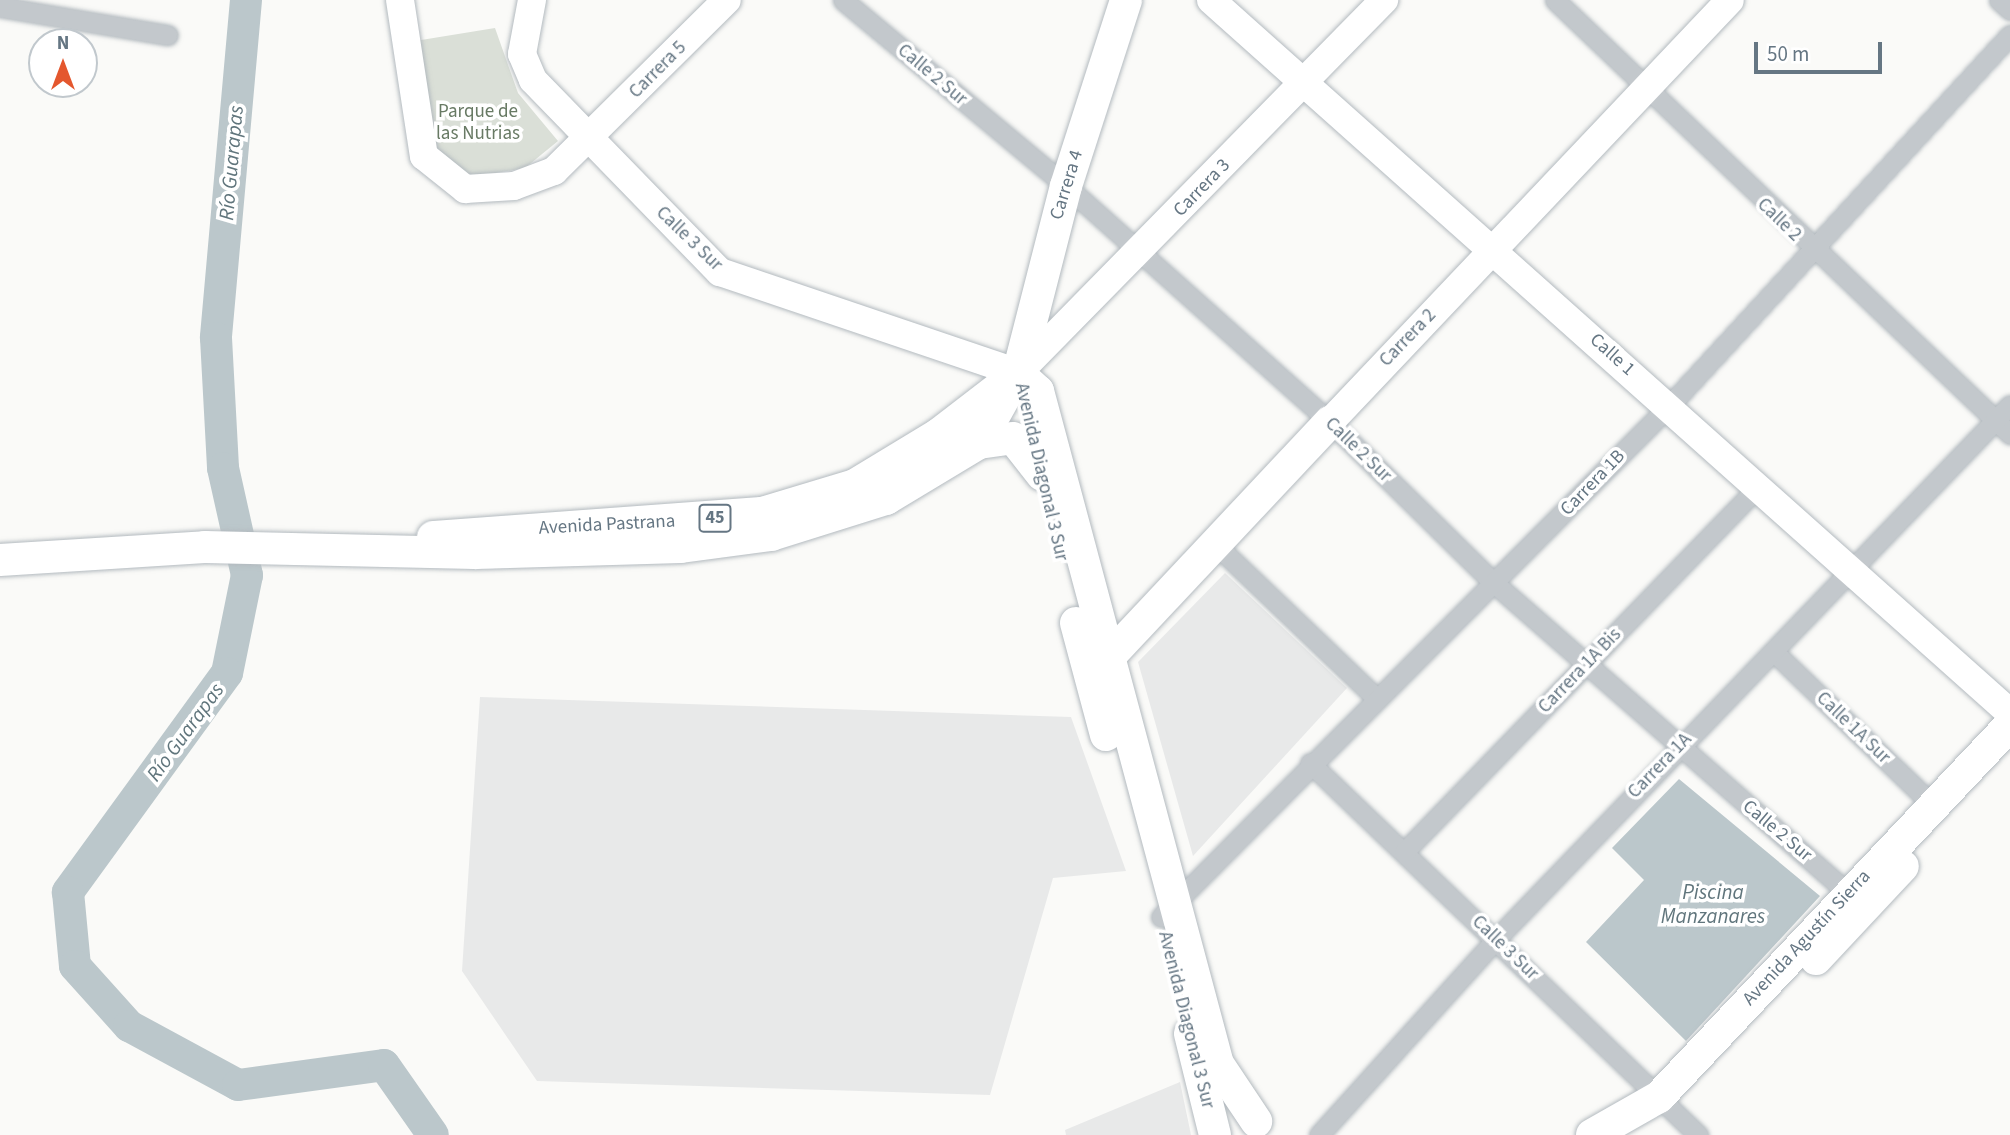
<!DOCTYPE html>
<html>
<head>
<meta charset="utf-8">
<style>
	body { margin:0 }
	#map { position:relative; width:2010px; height:1135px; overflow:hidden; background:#fafaf8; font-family:"Source Sans 3",sans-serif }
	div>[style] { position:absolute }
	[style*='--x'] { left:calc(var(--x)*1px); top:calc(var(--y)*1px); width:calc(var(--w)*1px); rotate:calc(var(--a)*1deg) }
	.built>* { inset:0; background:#e8e9e9 }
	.green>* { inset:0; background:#dadfd7 }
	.water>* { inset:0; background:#bbc7cb }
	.river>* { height:32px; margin:-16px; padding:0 16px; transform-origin:16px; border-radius:16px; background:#bbc7cb }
	.roads { filter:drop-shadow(0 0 2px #b3babf) drop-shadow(0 0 2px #b3babf) }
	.street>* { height:19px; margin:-9.5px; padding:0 9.5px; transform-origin:9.5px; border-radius:9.5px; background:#c3c8cc }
	.secondary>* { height:28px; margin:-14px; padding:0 14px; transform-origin:14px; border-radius:14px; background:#fff }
	.primary>* { height:32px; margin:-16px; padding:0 16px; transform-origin:16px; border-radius:16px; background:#fff }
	span { translate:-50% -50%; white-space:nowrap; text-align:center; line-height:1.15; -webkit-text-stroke:7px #fff; paint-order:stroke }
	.shield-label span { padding:2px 5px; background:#fff; border:2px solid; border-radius:5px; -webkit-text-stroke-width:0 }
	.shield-label { font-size:18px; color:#657683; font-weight:700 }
	.street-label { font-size:19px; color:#657683 }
	.park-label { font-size:19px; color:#687a64 }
	.water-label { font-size:21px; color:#60757c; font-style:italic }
	.north { position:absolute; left:28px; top:28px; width:70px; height:70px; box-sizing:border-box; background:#fff; border:2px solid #c1c8cd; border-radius:50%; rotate:0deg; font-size:19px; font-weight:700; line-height:28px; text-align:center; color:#657683 }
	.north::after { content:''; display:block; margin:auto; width:24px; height:32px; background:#e4572e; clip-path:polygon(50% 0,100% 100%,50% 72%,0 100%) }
	.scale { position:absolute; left:1754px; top:42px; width:128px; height:32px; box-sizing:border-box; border:4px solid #657683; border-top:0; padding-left:9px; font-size:21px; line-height:24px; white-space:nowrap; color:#657683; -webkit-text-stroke:5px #fff; paint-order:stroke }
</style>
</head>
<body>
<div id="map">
	<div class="built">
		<div style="clip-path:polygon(1225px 573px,1347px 688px,1193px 856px,1138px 662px)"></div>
		<div style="clip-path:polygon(480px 697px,1071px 717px,1126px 871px,1053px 878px,990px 1095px,537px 1081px,462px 971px)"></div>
		<div style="clip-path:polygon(1180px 1082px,1191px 1135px,1066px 1135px,1065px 1130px)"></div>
	</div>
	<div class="green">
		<div style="clip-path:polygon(495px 28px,518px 93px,558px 141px,525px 168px,472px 177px,434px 151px,415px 41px)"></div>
	</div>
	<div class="water">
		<div style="clip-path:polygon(1679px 779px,1820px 896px,1686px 1041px,1586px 942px,1644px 880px,1612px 848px)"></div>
	</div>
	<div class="river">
		<div style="--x:246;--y:0;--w:339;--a:95.1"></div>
		<div style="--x:216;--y:338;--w:130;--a:86.9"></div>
		<div style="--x:223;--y:468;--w:110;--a:77.4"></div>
		<div style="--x:247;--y:575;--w:100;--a:101.5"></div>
		<div style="--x:227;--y:673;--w:271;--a:126"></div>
		<div style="--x:68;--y:892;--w:74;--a:84.6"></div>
		<div style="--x:75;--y:966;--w:81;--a:48"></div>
		<div style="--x:129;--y:1026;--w:124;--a:28.4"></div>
		<div style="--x:238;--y:1085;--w:147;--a:-7.8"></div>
		<div style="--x:384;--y:1065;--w:85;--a:55"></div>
	</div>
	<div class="roads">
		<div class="street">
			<div style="--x:843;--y:0;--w:290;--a:39.8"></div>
			<div style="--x:1066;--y:186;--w:354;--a:41.8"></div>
			<div style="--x:1330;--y:422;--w:230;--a:44.5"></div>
			<div style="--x:1494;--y:583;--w:483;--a:41.2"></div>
			<div style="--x:1555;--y:0;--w:629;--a:43.65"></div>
			<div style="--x:1999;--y:0;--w:15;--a:42"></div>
			<div style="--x:0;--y:7;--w:170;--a:9.5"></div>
			<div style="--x:1214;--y:543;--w:223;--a:43.7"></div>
			<div style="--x:1774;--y:652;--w:219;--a:43.9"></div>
			<div style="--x:1310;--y:763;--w:538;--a:43.79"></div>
			<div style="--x:1404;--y:852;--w:506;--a:-45.88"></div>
			<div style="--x:1161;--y:917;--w:721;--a:-45.17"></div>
			<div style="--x:1669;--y:406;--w:504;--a:-47.41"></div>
			<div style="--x:1319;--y:1135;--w:264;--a:-47.9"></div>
			<div style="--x:1496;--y:939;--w:741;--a:-46.09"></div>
		</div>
		<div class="secondary">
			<div style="--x:400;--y:0;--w:158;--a:81.3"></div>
			<div style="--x:424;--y:156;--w:53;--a:38.8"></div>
			<div style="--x:465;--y:189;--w:49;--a:-3.5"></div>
			<div style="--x:514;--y:186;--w:43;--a:-20.6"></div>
			<div style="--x:554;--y:171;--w:243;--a:-44.7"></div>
			<div style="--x:532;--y:0;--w:55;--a:100.5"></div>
			<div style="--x:522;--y:54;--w:28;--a:67"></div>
			<div style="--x:533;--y:80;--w:268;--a:45.8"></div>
			<div style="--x:720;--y:272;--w:315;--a:18.7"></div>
			<div style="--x:1018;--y:373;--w:523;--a:-45.54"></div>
			<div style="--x:1211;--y:0;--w:1071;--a:41.74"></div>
			<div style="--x:1330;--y:422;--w:581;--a:-46.53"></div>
		</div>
		<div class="primary">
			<div style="--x:1018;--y:373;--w:27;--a:42"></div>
			<div style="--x:1038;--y:391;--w:697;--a:75.03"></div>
			<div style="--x:1218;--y:1064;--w:69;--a:56.3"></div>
			<div style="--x:979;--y:443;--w:34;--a:-8"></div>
			<div style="--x:1013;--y:438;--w:47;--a:51.9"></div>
			<div style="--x:433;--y:537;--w:330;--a:-4.2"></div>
			<div style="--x:762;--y:513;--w:97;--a:-16.8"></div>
			<div style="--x:855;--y:485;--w:98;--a:-31.3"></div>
			<div style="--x:939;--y:434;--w:88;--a:-37.6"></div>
			<div style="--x:0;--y:560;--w:205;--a:-3.6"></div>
			<div style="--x:205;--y:547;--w:270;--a:1.3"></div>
			<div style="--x:475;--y:553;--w:206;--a:-1.7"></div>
			<div style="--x:681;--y:547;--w:91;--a:-7.6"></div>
			<div style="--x:771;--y:535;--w:121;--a:-17.4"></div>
			<div style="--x:886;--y:499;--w:109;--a:-31.1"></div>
			<div style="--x:979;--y:443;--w:80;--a:-60.9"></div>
			<div style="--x:1018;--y:373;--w:193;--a:-75.6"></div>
			<div style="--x:1066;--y:186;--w:195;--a:-72.1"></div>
			<div style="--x:1076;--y:623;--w:116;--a:75"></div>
			<div style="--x:1096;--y:671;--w:342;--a:-46.8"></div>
			<div style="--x:1816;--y:959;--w:127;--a:-46.9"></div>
			<div style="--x:1190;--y:1034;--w:104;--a:76.1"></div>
			<div style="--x:1592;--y:1135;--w:77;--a:-29.6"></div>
			<div style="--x:1659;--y:1097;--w:511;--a:-46.66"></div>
		</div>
	</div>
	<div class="shield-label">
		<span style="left:715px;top:518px">45</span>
	</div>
	<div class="street-label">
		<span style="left:658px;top:70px;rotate:-45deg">Carrera 5</span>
		<span style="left:932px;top:75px;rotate:40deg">Calle 2 Sur</span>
		<span style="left:1067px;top:185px;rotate:-73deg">Carrera 4</span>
		<span style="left:1202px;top:188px;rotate:-46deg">Carrera 3</span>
		<span style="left:1779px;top:220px;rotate:44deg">Calle 2</span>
		<span style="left:689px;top:239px;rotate:44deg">Calle 3 Sur</span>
		<span style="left:1408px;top:338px;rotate:-46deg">Carrera 2</span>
		<span style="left:1612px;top:355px;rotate:42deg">Calle 1</span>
		<span style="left:1358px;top:450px;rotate:44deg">Calle 2 Sur</span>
		<span style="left:1041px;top:472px;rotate:77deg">Avenida Diagonal 3 Sur</span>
		<span style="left:1593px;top:483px;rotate:-46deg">Carrera 1B</span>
		<span style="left:607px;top:525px;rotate:-3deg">Avenida Pastrana</span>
		<span style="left:1580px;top:671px;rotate:-46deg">Carrera 1A Bis</span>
		<span style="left:1853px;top:728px;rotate:44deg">Calle 1A Sur</span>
		<span style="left:1660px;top:766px;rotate:-46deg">Carrera 1A</span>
		<span style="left:1777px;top:831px;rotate:40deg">Calle 2 Sur</span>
		<span style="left:1807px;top:938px;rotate:-47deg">Avenida Agustín Sierra</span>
		<span style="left:1505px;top:948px;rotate:44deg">Calle 3 Sur</span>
		<span style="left:1186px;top:1020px;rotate:76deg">Avenida Diagonal 3 Sur</span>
	</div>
	<div class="park-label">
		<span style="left:478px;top:123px">Parque de<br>las Nutrias</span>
	</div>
	<div class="water-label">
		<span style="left:231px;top:163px;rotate:-85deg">Río Guarapas</span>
		<span style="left:185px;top:732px;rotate:-54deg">Río Guarapas</span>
		<span style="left:1713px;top:904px">Piscina<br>Manzanares</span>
	</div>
	<div class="north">N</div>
	<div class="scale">50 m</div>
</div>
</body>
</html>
